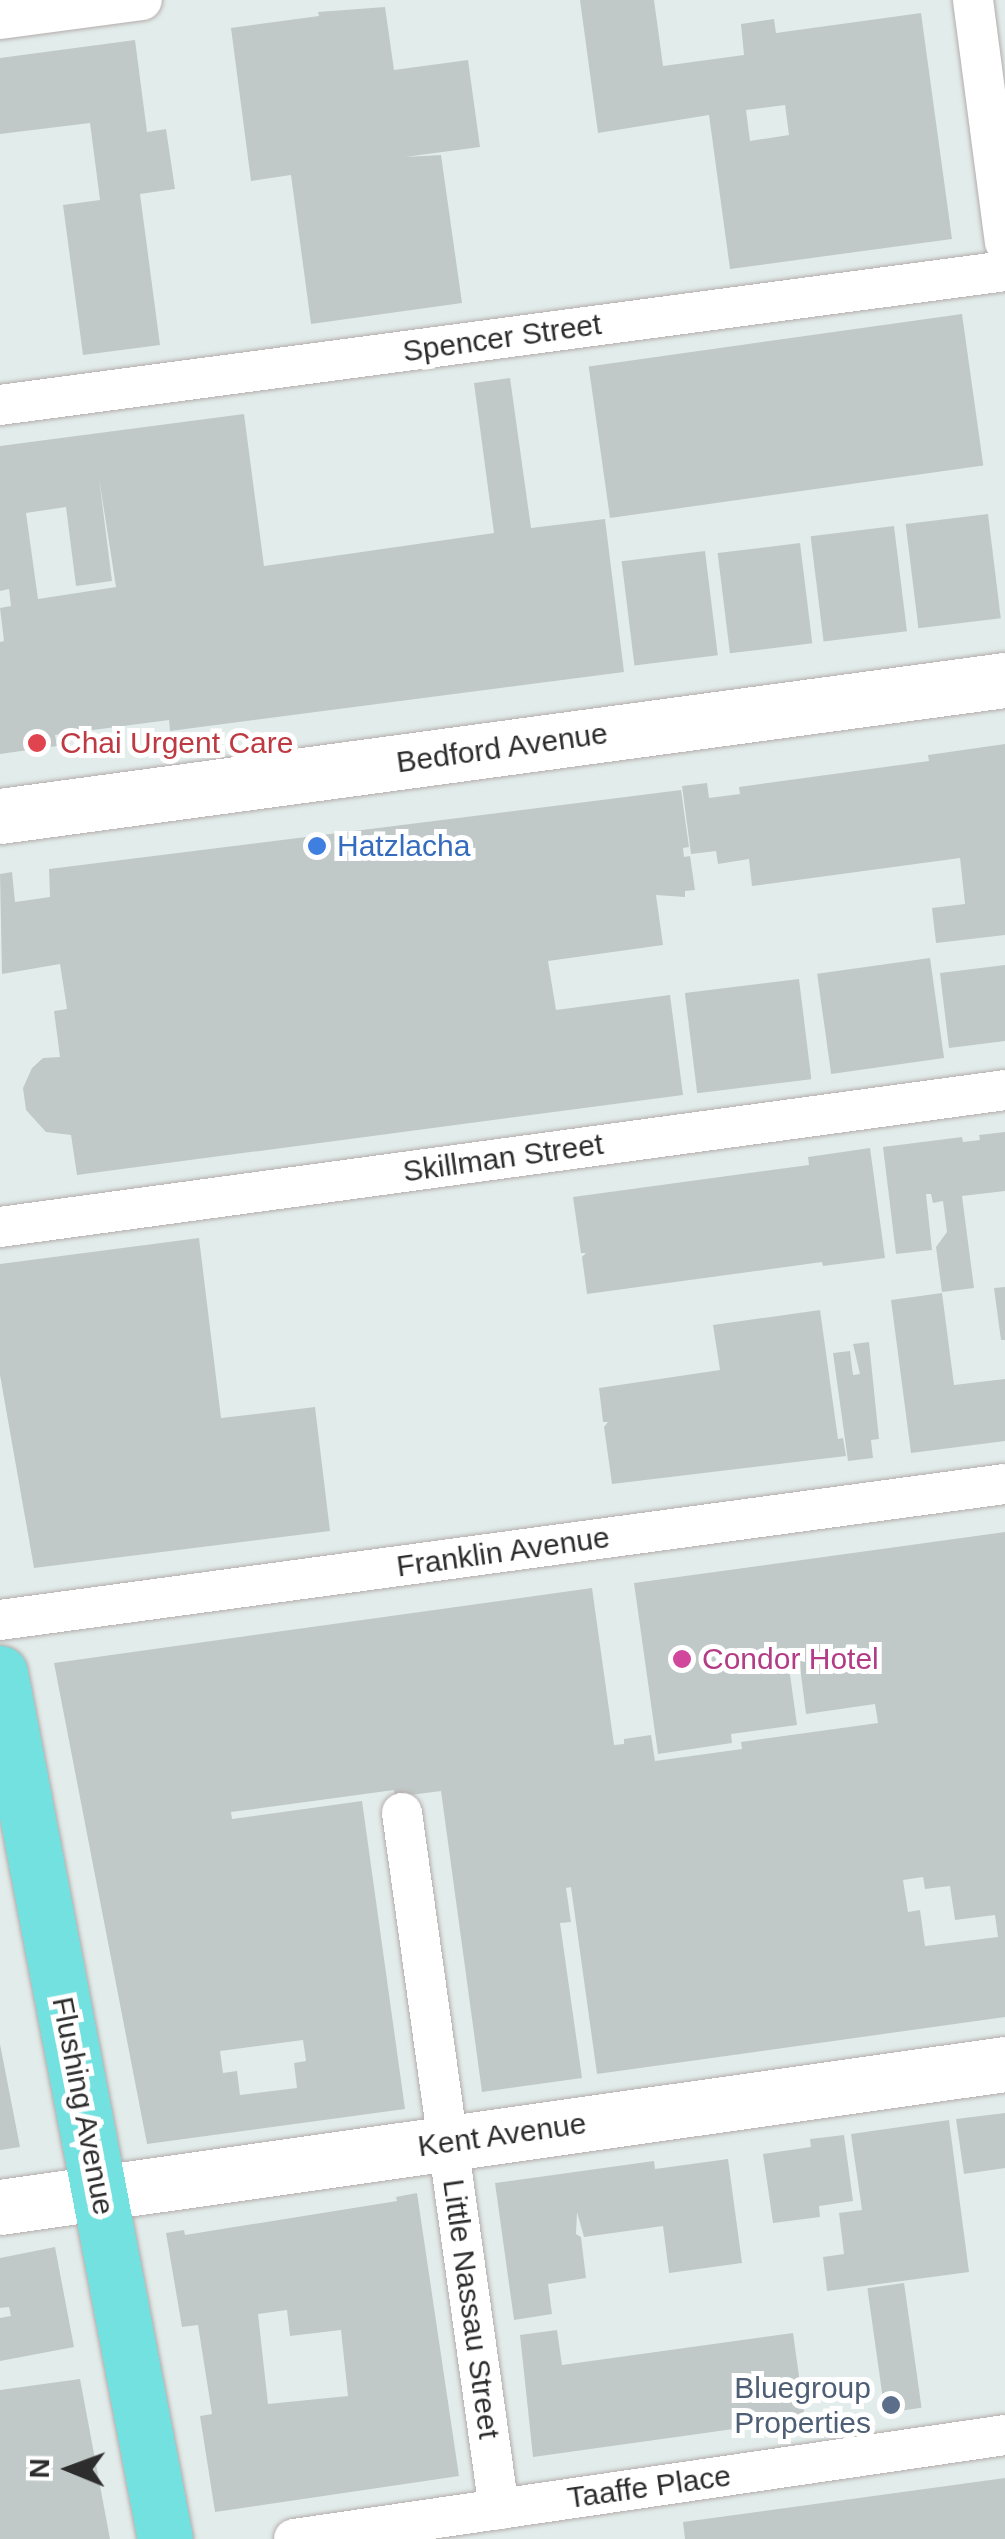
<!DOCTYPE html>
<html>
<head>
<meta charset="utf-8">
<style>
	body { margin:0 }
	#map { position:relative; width:1005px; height:2539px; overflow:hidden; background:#e2edeb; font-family:Arial,sans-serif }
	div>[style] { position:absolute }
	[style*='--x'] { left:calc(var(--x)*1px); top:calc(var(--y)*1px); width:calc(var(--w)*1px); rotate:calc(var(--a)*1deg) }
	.building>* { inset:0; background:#c0c9c7; transform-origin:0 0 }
	.roads { filter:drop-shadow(0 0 2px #b4acab) drop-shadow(0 0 2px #b4acab) }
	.minor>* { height:40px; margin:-20px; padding:0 20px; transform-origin:20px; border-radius:20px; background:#fff }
	.secondary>* { height:55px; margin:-27.5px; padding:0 27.5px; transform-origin:27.5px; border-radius:27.5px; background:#fff }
	.primary>* { height:55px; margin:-27.5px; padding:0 27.5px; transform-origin:27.5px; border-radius:27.5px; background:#73e1df }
	.dots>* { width:28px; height:28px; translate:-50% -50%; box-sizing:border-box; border:5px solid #fff; border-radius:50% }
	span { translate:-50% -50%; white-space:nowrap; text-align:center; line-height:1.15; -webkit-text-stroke:10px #fff; paint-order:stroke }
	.street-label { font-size:30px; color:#2d2d2d }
	.health-label { font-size:30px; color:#be3a42 }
	.left { translate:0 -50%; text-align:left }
	.shop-label { font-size:30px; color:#366cbe }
	.hotel-label { font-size:30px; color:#b23c85 }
	.service-label { font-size:30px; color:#4e5e75 }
	.right { translate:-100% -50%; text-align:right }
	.north { position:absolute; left:20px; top:2419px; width:100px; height:100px; -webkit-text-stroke:8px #fff; paint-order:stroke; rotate:271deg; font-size:28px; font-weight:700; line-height:40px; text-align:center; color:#2d2d2d }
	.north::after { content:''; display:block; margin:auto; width:35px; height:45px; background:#2d2d2d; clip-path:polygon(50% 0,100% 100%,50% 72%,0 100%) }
</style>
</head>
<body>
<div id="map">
	<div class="building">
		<div style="clip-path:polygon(evenodd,580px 0,654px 0,663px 66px,744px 55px,741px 24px,774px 19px,776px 33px,921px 13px,952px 239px,730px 269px,709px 115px,598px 133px,580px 0,785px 105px,789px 135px,750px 141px,746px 110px,785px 105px)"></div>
		<div style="clip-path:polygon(385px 7px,394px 70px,468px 60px,480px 147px,405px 157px,441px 155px,462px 303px,311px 324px,291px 175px,251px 181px,231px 28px,319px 16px,318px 12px)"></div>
		<div style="clip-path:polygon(135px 40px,147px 132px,166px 129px,175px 189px,140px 194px,160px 345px,83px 355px,63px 205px,100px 200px,90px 123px,0 134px,0 58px)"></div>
		<div style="left:962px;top:314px;width:153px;height:377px;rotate:82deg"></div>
		<div style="clip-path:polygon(evenodd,510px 378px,531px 528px,605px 519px,624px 672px,170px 731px,169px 720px,55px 735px,57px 746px,0 754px,0 642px,4px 641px,0 608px,11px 606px,9px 589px,0 591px,0 446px,244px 414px,264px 566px,494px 533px,474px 383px,510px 378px,99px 478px,116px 587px,38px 599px,26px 513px,66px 507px,76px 586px,112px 581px,99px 478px)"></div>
		<div style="left:988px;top:514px;width:105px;height:83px;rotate:83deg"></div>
		<div style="left:894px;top:526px;width:106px;height:84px;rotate:83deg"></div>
		<div style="left:800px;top:543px;width:101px;height:83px;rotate:83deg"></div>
		<div style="left:705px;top:551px;width:105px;height:84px;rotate:83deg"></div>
		<div style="clip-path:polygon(1005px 744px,1005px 935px,936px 943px,932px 908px,965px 904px,960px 858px,752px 886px,749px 859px,718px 864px,716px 851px,691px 854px,682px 786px,707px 783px,709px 798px,740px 794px,739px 787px,929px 761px,928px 755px)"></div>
		<div style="clip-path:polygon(681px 790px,689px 847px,683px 848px,684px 857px,690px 856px,695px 890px,685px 891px,685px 897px,656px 895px,663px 945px,548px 961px,556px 1010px,670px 995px,683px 1095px,77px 1175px,71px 1135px,46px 1132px,26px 1110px,23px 1088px,32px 1068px,43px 1058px,60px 1057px,54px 1011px,67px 1009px,60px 964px,2px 974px,0 874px,12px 872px,15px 902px,50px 897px,49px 869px)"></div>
		<div style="left:930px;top:958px;width:101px;height:114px;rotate:82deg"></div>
		<div style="clip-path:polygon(1005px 965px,1005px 1041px,949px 1048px,940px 973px)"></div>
		<div style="left:799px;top:979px;width:101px;height:115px;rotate:83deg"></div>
		<div style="clip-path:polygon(1005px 1132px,1005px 1191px,962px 1196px,974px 1288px,942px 1292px,936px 1247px,947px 1232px,943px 1201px,933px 1203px,931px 1194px,926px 1194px,932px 1250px,896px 1254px,883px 1147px,962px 1137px,963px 1142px,980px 1140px,979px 1135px)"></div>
		<div style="clip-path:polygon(870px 1148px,885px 1258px,823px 1266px,822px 1262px,587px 1294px,582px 1257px,586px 1253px,581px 1253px,573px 1197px,809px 1165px,808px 1157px)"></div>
		<div style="clip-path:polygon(199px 1238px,221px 1418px,315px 1407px,330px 1531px,34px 1568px,0 1375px,0 1264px)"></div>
		<div style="clip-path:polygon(1005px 1287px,1005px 1340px,1001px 1340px,994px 1288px)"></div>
		<div style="clip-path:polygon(942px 1293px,954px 1385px,1005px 1379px,1005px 1441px,911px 1453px,891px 1300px)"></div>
		<div style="clip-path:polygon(820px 1310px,838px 1439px,843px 1438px,846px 1456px,612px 1484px,604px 1427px,608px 1422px,603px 1422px,599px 1388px,720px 1370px,713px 1325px)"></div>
		<div style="clip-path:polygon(869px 1342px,879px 1439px,871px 1440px,873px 1458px,848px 1461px,833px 1353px,850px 1351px,853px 1375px,860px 1374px,853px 1344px)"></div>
		<div style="clip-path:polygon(evenodd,1005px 1532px,1005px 2017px,597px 2074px,571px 1887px,566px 1888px,571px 1922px,560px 1923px,582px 2078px,482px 2092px,441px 1791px,395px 1797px,394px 1790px,231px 1812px,232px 1819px,362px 1801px,405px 2109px,147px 2144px,54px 1663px,592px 1588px,614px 1745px,624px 1744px,624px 1739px,651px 1735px,655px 1761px,742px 1749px,741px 1742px,878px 1723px,875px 1704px,806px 1714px,798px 1651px,787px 1653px,797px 1725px,731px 1734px,732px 1743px,658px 1754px,634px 1583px,1005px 1532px,923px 1877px,925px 1889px,950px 1886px,955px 1920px,995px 1915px,998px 1937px,925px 1946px,920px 1910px,908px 1912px,903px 1880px,923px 1877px,1005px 1532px,303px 2040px,306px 2061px,294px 2063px,297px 2088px,240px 2095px,237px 2071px,223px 2073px,220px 2051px,303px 2040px)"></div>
		<div style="clip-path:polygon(0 2044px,20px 2147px,0 2150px)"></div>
		<div style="clip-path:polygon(1005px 2113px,1005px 2168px,964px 2174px,956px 2119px)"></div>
		<div style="clip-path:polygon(949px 2120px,969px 2272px,827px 2291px,823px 2257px,844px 2254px,839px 2213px,862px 2210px,851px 2134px)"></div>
		<div style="clip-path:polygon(844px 2135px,853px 2201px,819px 2206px,820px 2217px,773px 2223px,763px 2154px,811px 2147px,810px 2139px)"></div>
		<div style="clip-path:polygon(728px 2159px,742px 2263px,669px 2273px,663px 2226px,584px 2237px,577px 2212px,576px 2234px,581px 2237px,586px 2278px,548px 2284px,552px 2314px,514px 2320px,495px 2183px,654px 2161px,655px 2169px)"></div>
		<div style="clip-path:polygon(evenodd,417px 2193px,459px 2476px,215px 2512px,200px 2416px,212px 2414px,198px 2325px,182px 2327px,166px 2233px,184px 2230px,185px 2235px,397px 2201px,396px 2197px,417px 2193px,287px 2310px,290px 2336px,341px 2330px,348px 2396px,268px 2404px,258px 2314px,287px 2310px)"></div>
		<div style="clip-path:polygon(55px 2247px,74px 2347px,0 2361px,0 2318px,11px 2316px,9px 2307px,0 2308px,0 2258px)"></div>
		<div style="left:904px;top:2283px;width:126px;height:37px;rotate:82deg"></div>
		<div style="clip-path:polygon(557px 2330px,562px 2365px,793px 2333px,805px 2419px,533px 2457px,520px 2335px)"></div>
		<div style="clip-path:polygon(80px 2379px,110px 2539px,0 2539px,0 2390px)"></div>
		<div style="clip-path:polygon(1005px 2478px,1005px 2539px,685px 2539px,683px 2522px)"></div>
	</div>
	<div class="roads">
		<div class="minor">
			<div style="--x:973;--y:0;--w:244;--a:82.5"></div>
			<div style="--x:0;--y:19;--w:143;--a:-7.6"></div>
			<div style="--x:0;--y:405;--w:1014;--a:-7.59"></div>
			<div style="--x:0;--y:1227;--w:1014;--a:-7.76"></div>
			<div style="--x:0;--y:1620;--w:1014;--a:-7.71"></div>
			<div style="--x:402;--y:1813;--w:703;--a:82.07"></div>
			<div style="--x:294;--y:2539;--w:719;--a:-8.32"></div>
		</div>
		<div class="secondary">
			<div style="--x:0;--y:816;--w:1014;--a:-7.71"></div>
			<div style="--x:0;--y:2207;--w:1015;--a:-8.1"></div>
		</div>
		<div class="primary">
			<div style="--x:0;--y:1673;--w:882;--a:79.21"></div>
		</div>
	</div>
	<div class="dots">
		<div style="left:37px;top:743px;background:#e0444e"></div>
		<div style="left:317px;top:846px;background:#3f7fe0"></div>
		<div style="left:682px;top:1659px;background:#d1479c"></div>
		<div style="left:891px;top:2405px;background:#5c6f8a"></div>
	</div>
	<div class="street-label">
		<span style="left:502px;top:338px;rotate:-8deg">Spencer Street</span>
		<span style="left:502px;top:748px;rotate:-8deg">Bedford Avenue</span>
		<span style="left:503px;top:1158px;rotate:-8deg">Skillman Street</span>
		<span style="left:503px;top:1552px;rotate:-8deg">Franklin Avenue</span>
		<span style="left:83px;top:2106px;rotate:79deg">Flushing Avenue</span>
		<span style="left:502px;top:2135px;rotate:-8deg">Kent Avenue</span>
		<span style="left:471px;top:2309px;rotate:82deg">Little Nassau Street</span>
		<span style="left:649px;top:2487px;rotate:-8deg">Taaffe Place</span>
	</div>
	<div class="health-label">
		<span class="left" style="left:60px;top:743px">Chai Urgent Care</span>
	</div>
	<div class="shop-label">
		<span class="left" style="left:337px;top:846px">Hatzlacha</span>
	</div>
	<div class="hotel-label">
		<span class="left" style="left:702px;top:1659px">Condor Hotel</span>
	</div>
	<div class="service-label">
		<span class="right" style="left:871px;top:2405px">Bluegroup<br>Properties</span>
	</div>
	<div class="north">N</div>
</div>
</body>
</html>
